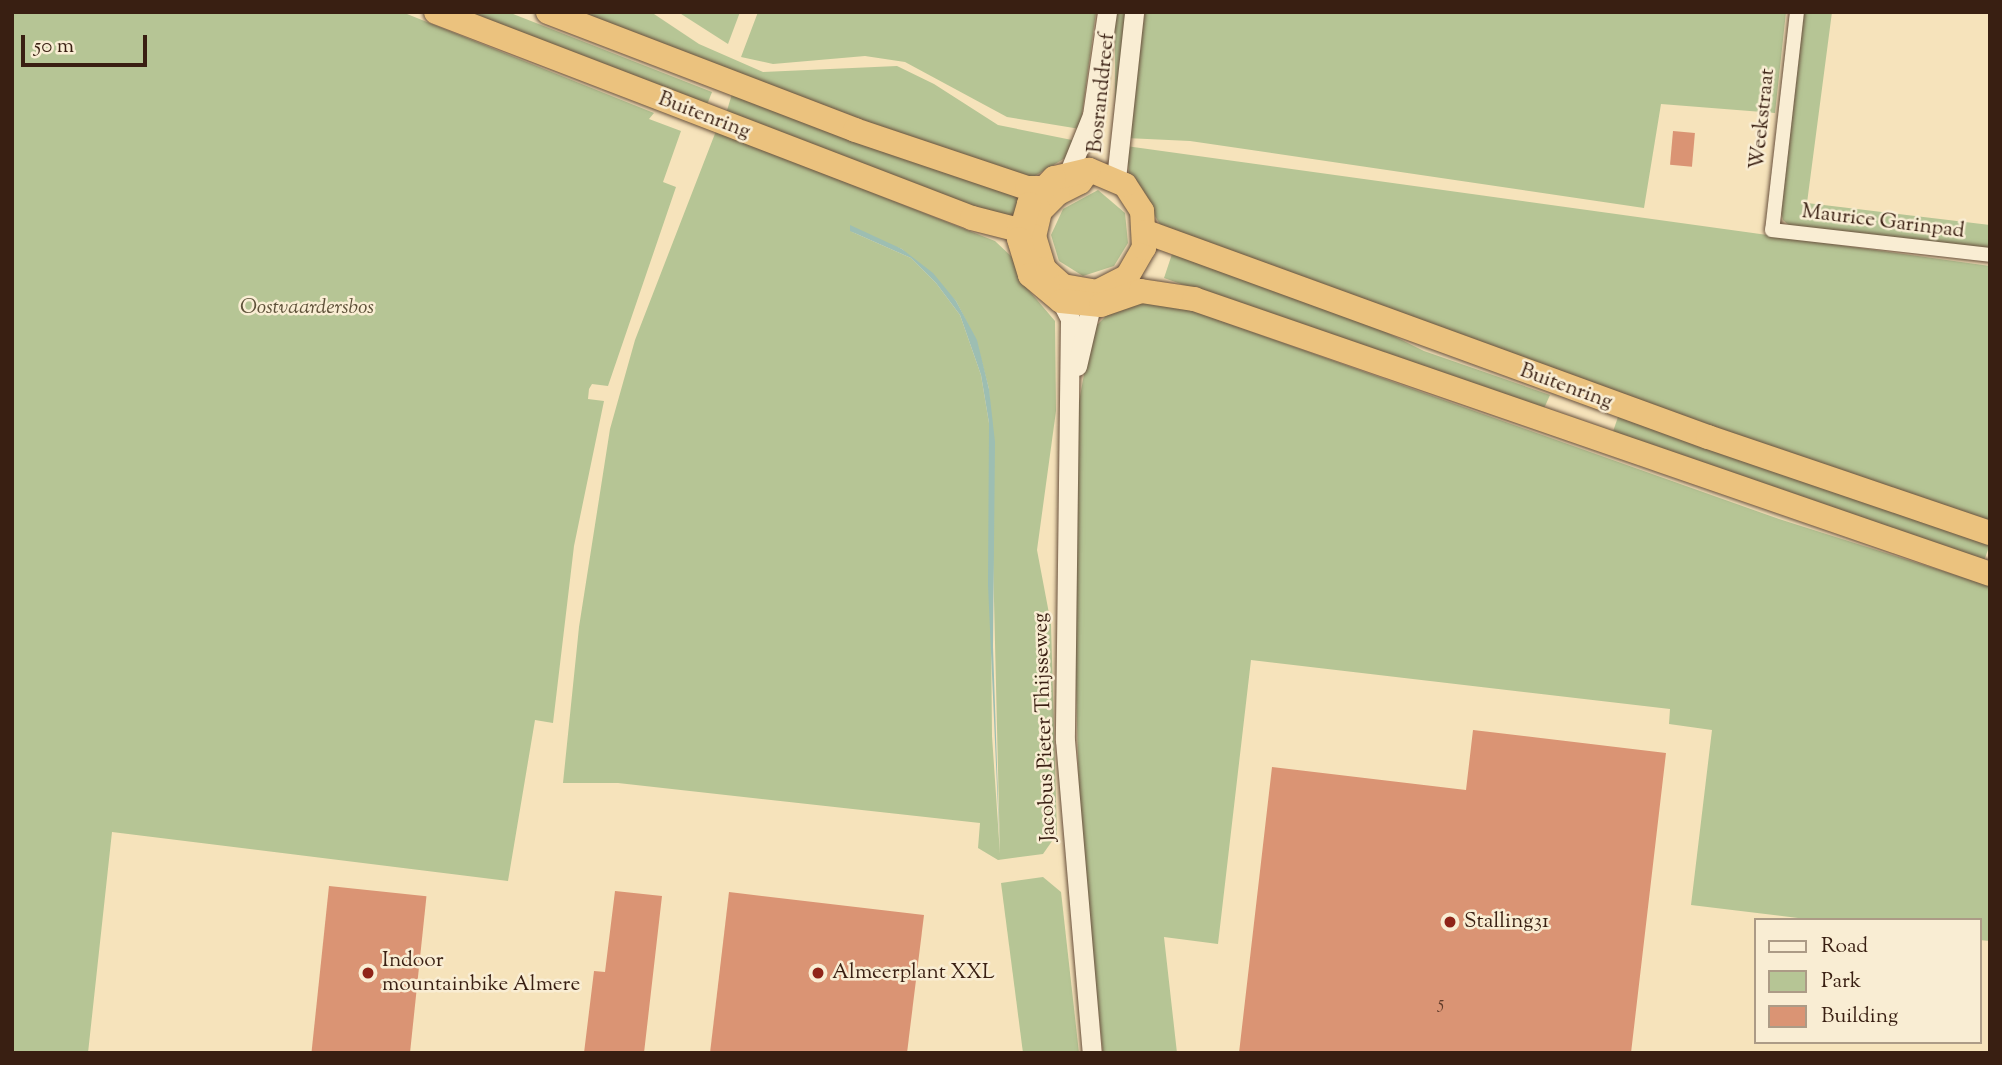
<!DOCTYPE html>
<html>
<head>
<meta charset="utf-8">
<style>
	body { margin:0 }
	#map { position:relative; width:2002px; height:1065px; overflow:hidden; background:#f6e3bb; font-family:"Sorts Mill Goudy",serif }
	div>[style] { position:absolute }
	[style*='--x'] { left:calc(var(--x)*1px); top:calc(var(--y)*1px); width:calc(var(--w)*1px); rotate:calc(var(--a)*1deg) }
	.green>* { inset:0; background:#b6c595; transform-origin:0 0 }
	.water>* { inset:0; background:#9dbeb2 }
	.building>* { inset:0; background:#da9474; transform-origin:0 0 }
	.roads { filter:drop-shadow(0 0 2px #68503c) drop-shadow(0 0 2px #68503c) }
	.street>* { height:14px; margin:-7px; padding:0 7px; transform-origin:7px; border-radius:7px; background:#f9edd3 }
	.secondary>* { height:19px; margin:-9.5px; padding:0 9.5px; transform-origin:9.5px; border-radius:9.5px; background:#f9edd3 }
	.highway>* { height:24px; margin:-12px; padding:0 12px; transform-origin:12px; border-radius:12px; background:#ebc27e }
	.dots>* { width:19px; height:19px; translate:-50% -50%; box-sizing:border-box; border:4px solid #f9edd3; border-radius:50% }
	span { translate:-50% -50%; white-space:nowrap; text-align:center; line-height:1.15; -webkit-text-stroke:5px #f9edd3; paint-order:stroke }
	.number-label { font-size:18px; color:#613c2a }
	.number-label span { -webkit-text-stroke-width:0 }
	.street-label { font-size:21px; color:#391f12 }
	.park-label { font-size:21px; color:#5e5139; font-style:italic }
	.poi-label { font-size:21px; color:#391f12 }
	.left { translate:0 -50%; text-align:left }
	.frame { position:absolute; inset:0; border:14px solid #391f12; pointer-events:none }
	.legend { position:absolute; left:1754px; top:918px; width:228px; height:126px; box-sizing:border-box; background:#f9edd3; border:2px solid #ac9b86; margin:0; padding:9px 12px; list-style:none; font-size:21px; color:#391f12 }
	.legend li { display:flex; align-items:center; gap:14px; height:35px }
	.legend b { width:35px; border:2px solid #ac9b86 }
	.scale { position:absolute; left:21px; top:35px; width:126px; height:32px; box-sizing:border-box; border:4px solid #391f12; border-top:0; padding-left:9px; font-size:21px; line-height:24px; white-space:nowrap; color:#391f12; -webkit-text-stroke:5px #f9edd3; paint-order:stroke }
</style>
</head>
<body>
<div id="map">
	<div class="green">
		<div style="clip-path:polygon(12px 12px,402px 12px,654px 113px,649px 119px,681px 131px,663px 182px,676px 187px,608px 386px,592px 384px,589px 389px,588px 399px,604px 401px,574px 546px,553px 723px,535px 720px,508px 881px,112px 832px,88px 1053px,12px 1053px)"></div>
		<div style="clip-path:polygon(456px 12px,508px 12px,712px 92px,705px 110px)"></div>
		<div style="clip-path:polygon(574px 12px,651px 12px,699px 44px,763px 72px,897px 66px,934px 84px,998px 125px,1077px 141px,1072px 154px,1033px 177px,1002px 172px)"></div>
		<div style="clip-path:polygon(678px 12px,740px 12px,728px 44px)"></div>
		<div style="clip-path:polygon(758px 12px,1096px 12px,1080px 129px,1007px 117px,905px 62px,865px 56px,773px 64px,741px 57px)"></div>
		<div style="left:1115px;top:12px;width:12px;height:124px"></div>
		<div style="clip-path:polygon(1145px 12px,1786px 12px,1775px 113px,1661px 104px,1644px 208px,1190px 141px,1126px 138px)"></div>
		<div style="clip-path:polygon(1801px 12px,1832px 12px,1807px 203px,1990px 225px,1990px 253px,1791px 227px,1783px 220px,1780px 208px)"></div>
		<div style="clip-path:polygon(732px 94px,1019px 194px,1022px 201px,1011px 223px,725px 117px)"></div>
		<div style="clip-path:polygon(evenodd,716px 131px,995px 241px,1013px 258px,1026px 287px,1055px 321px,1056px 411px,1037px 550px,1051px 624px,1057px 834px,1043px 854px,998px 860px,978px 848px,980px 823px,618px 783px,563px 783px,579px 627px,610px 429px,635px 340px,716px 131px,850px 231px,902px 249px,956px 301px,976px 340px,989px 389px,1000px 854px,992px 736px,989px 423px,981px 375px,960px 315px,936px 283px,911px 258px,850px 231px)"></div>
		<div style="clip-path:polygon(1126px 146px,1990px 266px,1990px 521px,1787px 454px,1161px 226px,1129px 173px)"></div>
		<div style="clip-path:polygon(1098px 190px,1125px 213px,1128px 243px,1114px 266px,1083px 276px,1059px 261px,1051px 235px,1063px 209px)"></div>
		<div style="clip-path:polygon(1173px 251px,1337px 308px,1424px 351px,1550px 395px,1542px 413px,1164px 278px)"></div>
		<div style="clip-path:polygon(1142px 301px,1179px 306px,1779px 519px,1990px 586px,1990px 941px,1979px 940px,1979px 920px,1814px 920px,1691px 905px,1712px 730px,1669px 724px,1670px 709px,1251px 660px,1218px 944px,1164px 937px,1177px 1053px,1103px 1053px,1080px 839px,1072px 530px,1079px 402px,1092px 330px,1111px 311px)"></div>
		<div style="left:1618px;top:417px;width:393px;height:22px;rotate:19deg"></div>
		<div style="clip-path:polygon(1043px 877px,1061px 892px,1079px 1053px,1023px 1053px,1001px 883px)"></div>
	</div>
	<div class="water">
		<div style="clip-path:polygon(850px 225px,902px 249px,933px 273px,956px 301px,977px 340px,989px 389px,995px 442px,993px 647px,1000px 854px,988px 585px,989px 423px,981px 375px,960px 315px,936px 283px,911px 258px,850px 231px)"></div>
	</div>
	<div class="building">
		<div style="left:1673px;top:131px;width:22px;height:34px;rotate:5deg"></div>
		<div style="clip-path:polygon(1473px 730px,1666px 753px,1631px 1053px,1239px 1053px,1272px 767px,1466px 790px)"></div>
		<div style="left:329px;top:886px;width:98px;height:168px;rotate:6deg"></div>
		<div style="clip-path:polygon(615px 891px,662px 896px,644px 1053px,584px 1053px,594px 971px,605px 972px)"></div>
		<div style="clip-path:polygon(729px 892px,924px 915px,907px 1053px,710px 1053px)"></div>
	</div>
	<div class="roads">
		<div class="street">
			<div style="--x:1797;--y:12;--w:219;--a:96.5"></div>
			<div style="--x:1772;--y:230;--w:219;--a:6.5"></div>
		</div>
		<div class="secondary">
			<div style="--x:1069;--y:172;--w:61;--a:-68"></div>
			<div style="--x:1092;--y:115;--w:104;--a:-81.7"></div>
			<div style="--x:1116;--y:179;--w:168;--a:-83.8"></div>
			<div style="--x:1061;--y:301;--w:20;--a:63"></div>
			<div style="--x:1070;--y:319;--w:421;--a:90.7"></div>
			<div style="--x:1065;--y:740;--w:314;--a:85.1"></div>
			<div style="--x:1077;--y:366;--w:62;--a:-76.9"></div>
		</div>
		<div class="highway">
			<div style="--x:436;--y:12;--w:574;--a:21.02"></div>
			<div style="--x:972;--y:218;--w:49;--a:14.3"></div>
			<div style="--x:1019;--y:230;--w:17;--a:40"></div>
			<div style="--x:548;--y:12;--w:329;--a:21"></div>
			<div style="--x:855;--y:130;--w:182;--a:18.6"></div>
			<div style="--x:1027;--y:188;--w:14;--a:0"></div>
			<div style="--x:1089;--y:170;--w:15;--a:127"></div>
			<div style="--x:1080;--y:182;--w:25;--a:153"></div>
			<div style="--x:1058;--y:193;--w:25;--a:135"></div>
			<div style="--x:1040;--y:211;--w:26;--a:103"></div>
			<div style="--x:1034;--y:236;--w:34;--a:73"></div>
			<div style="--x:1044;--y:269;--w:25;--a:42"></div>
			<div style="--x:1063;--y:286;--w:35;--a:10"></div>
			<div style="--x:1097;--y:292;--w:34;--a:-27"></div>
			<div style="--x:1127;--y:277;--w:34;--a:-60"></div>
			<div style="--x:1144;--y:248;--w:37;--a:-93"></div>
			<div style="--x:1142;--y:211;--w:31;--a:-123"></div>
			<div style="--x:1125;--y:185;--w:39;--a:-157"></div>
			<div style="--x:1089;--y:170;--w:36;--a:167"></div>
			<div style="--x:1054;--y:178;--w:36;--a:134"></div>
			<div style="--x:1029;--y:204;--w:36;--a:106"></div>
			<div style="--x:1019;--y:239;--w:38;--a:73"></div>
			<div style="--x:1030;--y:275;--w:40;--a:40"></div>
			<div style="--x:1061;--y:301;--w:40;--a:5.7"></div>
			<div style="--x:1101;--y:305;--w:42;--a:-19.3"></div>
			<div style="--x:1141;--y:291;--w:54;--a:8.6"></div>
			<div style="--x:1194;--y:299;--w:842;--a:19.06"></div>
			<div style="--x:1146;--y:232;--w:598;--a:20.04"></div>
			<div style="--x:1708;--y:437;--w:298;--a:18.8"></div>
		</div>
	</div>
	<div class="dots">
		<div style="left:1450px;top:922px;background:#8f2418"></div>
		<div style="left:368px;top:973px;background:#8f2418"></div>
		<div style="left:818px;top:973px;background:#8f2418"></div>
	</div>
	<div class="number-label">
		<span style="left:1441px;top:1004px">5</span>
	</div>
	<div class="street-label">
		<span style="left:1102px;top:93px;rotate:-84deg">Bosranddreef</span>
		<span style="left:704px;top:116px;rotate:21deg">Buitenring</span>
		<span style="left:1763px;top:119px;rotate:-84deg">Weekstraat</span>
		<span style="left:1883px;top:222px;rotate:7deg">Maurice Garinpad</span>
		<span style="left:1566px;top:387px;rotate:20deg">Buitenring</span>
		<span style="left:1045px;top:727px;rotate:-92deg">Jacobus Pieter Thijsseweg</span>
	</div>
	<div class="park-label">
		<span style="left:307px;top:308px">Oostvaardersbos</span>
	</div>
	<div class="poi-label">
		<span class="left" style="left:1464px;top:922px">Stalling31</span>
		<span class="left" style="left:382px;top:973px">Indoor<br>mountainbike Almere</span>
		<span class="left" style="left:832px;top:973px">Almeerplant XXL</span>
	</div>
	<div class="frame"></div>
	<ul class="legend">
	<li><b style="height:9px;background:#f9edd3"></b>Road</li>
	<li><b style="height:19px;background:#b6c595"></b>Park</li>
	<li><b style="height:19px;background:#da9474"></b>Building</li>
	</ul>
	<div class="scale">50 m</div>
</div>
</body>
</html>
